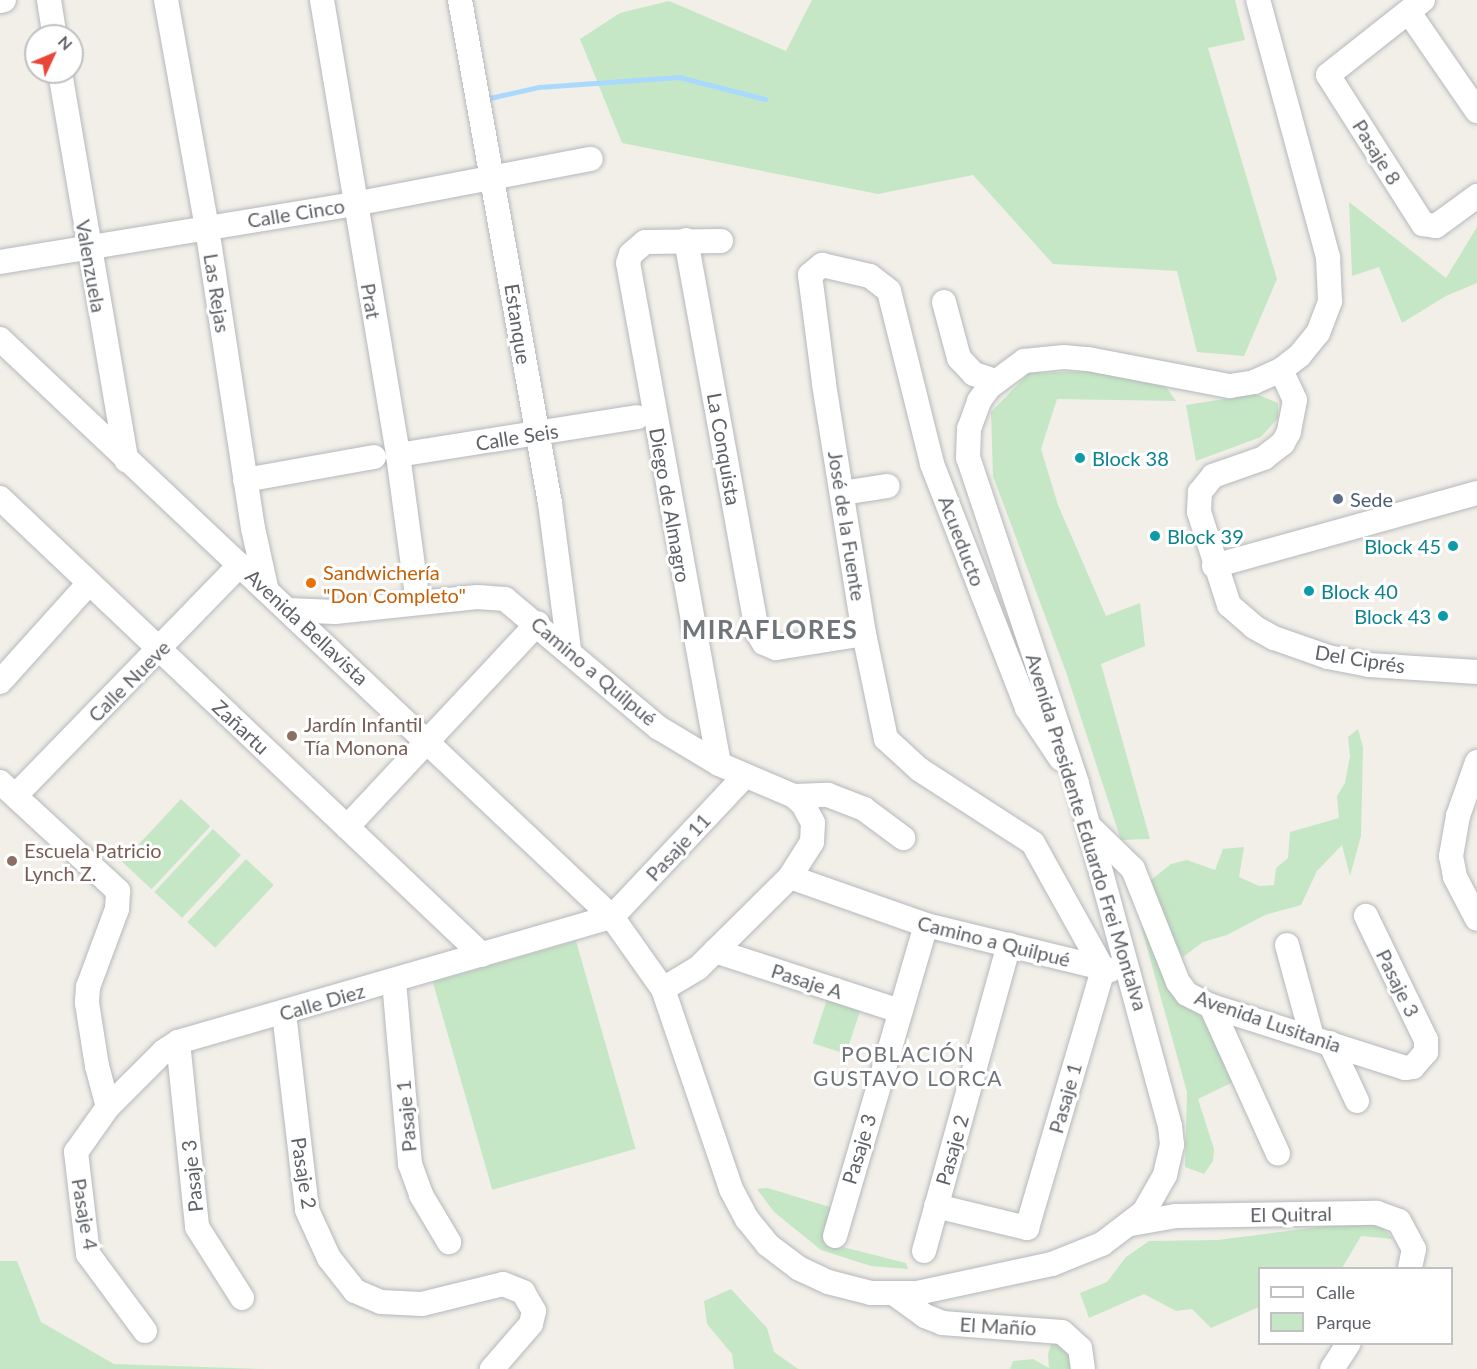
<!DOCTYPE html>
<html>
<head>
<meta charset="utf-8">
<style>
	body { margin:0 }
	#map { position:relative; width:1477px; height:1369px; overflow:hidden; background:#f1efe8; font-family:Lato,sans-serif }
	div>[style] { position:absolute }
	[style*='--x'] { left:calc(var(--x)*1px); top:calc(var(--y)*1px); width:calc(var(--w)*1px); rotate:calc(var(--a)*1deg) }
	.green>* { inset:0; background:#c5e7c5; transform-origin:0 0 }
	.stream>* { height:4.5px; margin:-2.25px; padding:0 2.25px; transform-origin:2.25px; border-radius:2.25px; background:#aad9fe }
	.roads { filter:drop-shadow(0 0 2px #b5b8bc) drop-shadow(0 0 2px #b5b8bc) }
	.minor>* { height:24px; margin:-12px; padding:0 12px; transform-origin:12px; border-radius:12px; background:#fff }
	.dots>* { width:16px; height:16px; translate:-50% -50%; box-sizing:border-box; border:3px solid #fff; border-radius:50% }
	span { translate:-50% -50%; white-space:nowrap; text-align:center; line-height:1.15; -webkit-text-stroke:6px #fff; paint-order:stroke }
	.street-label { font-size:20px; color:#5f6368 }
	.culture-label { font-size:20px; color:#0d838f }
	.left { translate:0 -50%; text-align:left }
	.right { translate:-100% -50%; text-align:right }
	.service-label { font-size:20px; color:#4e5e75 }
	.food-label { font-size:20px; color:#c56008 }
	.education-label { font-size:20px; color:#785e54 }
	.neighbourhood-label { font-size:21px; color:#70757a; letter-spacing:1.5px }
	.district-label { font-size:26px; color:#70757a; font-weight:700; letter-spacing:1.5px }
	.legend { position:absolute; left:1258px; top:1267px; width:195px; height:78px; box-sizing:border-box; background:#fff; border:2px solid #bfc1c3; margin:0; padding:8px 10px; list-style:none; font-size:18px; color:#5f6368 }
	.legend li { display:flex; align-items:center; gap:12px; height:30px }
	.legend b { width:30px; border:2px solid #bfc1c3 }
	.north { position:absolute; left:24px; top:24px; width:60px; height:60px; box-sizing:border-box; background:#fff; border:2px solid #bfc1c3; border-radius:50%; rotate:46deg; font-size:16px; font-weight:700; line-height:24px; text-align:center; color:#5f6368 }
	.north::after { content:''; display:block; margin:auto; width:21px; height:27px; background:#e84636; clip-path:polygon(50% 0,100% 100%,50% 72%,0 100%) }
</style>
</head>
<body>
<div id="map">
	<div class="green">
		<div style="clip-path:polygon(812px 0,1235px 0,1245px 40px,1208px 48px,1277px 279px,1244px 356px,1197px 352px,1177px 271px,1053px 264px,973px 175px,878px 194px,622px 143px,580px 39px,620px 13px,669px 1px,786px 51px)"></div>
		<div style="clip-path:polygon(1349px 202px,1446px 278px,1477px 227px,1477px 283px,1446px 296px,1402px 323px,1379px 267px,1352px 276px)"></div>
		<div style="clip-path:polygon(1096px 371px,1164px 384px,1176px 401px,1057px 399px,1041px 449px,1058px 505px,1106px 616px,1140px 603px,1145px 646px,1101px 664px,1150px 839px,1121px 840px,1066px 672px,993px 476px,991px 412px,1029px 373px)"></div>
		<div style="clip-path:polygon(1256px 394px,1278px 403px,1278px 418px,1261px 437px,1196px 461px,1186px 405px)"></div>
		<div style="clip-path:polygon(1358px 729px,1363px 747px,1361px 836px,1350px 876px,1342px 845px,1317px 871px,1301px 905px,1265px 915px,1227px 935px,1203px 942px,1183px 957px,1150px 894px,1152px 879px,1171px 864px,1187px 860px,1215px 870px,1223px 849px,1244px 847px,1239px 877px,1259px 886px,1274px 885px,1276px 868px,1288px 858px,1290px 832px,1339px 818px,1337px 796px,1345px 783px,1350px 756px,1348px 737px)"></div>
		<div style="left:181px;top:799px;width:40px;height:86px;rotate:43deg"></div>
		<div style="left:213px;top:829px;width:38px;height:86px;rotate:43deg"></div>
		<div style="left:246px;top:859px;width:38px;height:86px;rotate:43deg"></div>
		<div style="clip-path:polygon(1141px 926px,1178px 985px,1204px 1004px,1235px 1081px,1198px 1099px,1214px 1149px,1213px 1161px,1204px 1174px,1185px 1167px,1187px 1092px)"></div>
		<div style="left:576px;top:941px;width:216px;height:149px;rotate:74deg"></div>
		<div style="left:830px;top:990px;width:35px;height:56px;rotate:18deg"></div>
		<div style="clip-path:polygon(768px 1188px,836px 1209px,827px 1243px,906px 1263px,908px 1269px,871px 1266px,821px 1250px,774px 1212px,757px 1189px)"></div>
		<div style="clip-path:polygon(1342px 1224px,1379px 1224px,1393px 1239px,1361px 1236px,1342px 1268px,1260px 1268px,1259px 1307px,1211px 1328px,1192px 1309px,1176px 1311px,1144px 1294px,1089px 1318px,1080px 1293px,1107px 1282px,1126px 1257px,1149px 1241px,1218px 1240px)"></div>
		<div style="clip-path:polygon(0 1261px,17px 1261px,41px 1322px,114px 1364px,265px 1369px,0 1369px)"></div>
		<div style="clip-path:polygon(731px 1289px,767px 1328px,774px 1352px,798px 1369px,734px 1369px,732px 1354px,707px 1324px,704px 1301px)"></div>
		<div style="clip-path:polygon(1057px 1326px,1077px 1342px,1072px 1369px,1010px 1369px,1013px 1361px,1033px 1359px,1049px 1368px,1048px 1354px)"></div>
	</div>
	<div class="stream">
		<div style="--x:490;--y:98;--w:50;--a:-12.7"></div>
		<div style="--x:539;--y:87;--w:140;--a:-4.1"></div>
		<div style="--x:679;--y:77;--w:89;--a:14.3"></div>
	</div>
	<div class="roads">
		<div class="minor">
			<div style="--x:49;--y:0;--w:36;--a:81"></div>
			<div style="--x:166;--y:0;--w:232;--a:79.8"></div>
			<div style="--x:207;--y:228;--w:304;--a:81.3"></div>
			<div style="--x:253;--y:528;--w:60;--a:77.6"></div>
			<div style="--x:322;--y:0;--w:461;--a:80.5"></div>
			<div style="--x:398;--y:455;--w:149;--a:82.3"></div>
			<div style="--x:460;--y:0;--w:511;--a:79.86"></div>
			<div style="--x:550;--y:503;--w:147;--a:82.6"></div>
			<div style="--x:1423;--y:0;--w:121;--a:141.7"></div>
			<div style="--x:1328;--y:75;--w:177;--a:57.5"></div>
			<div style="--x:1423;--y:224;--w:13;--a:9"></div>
			<div style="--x:1436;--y:226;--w:51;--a:-36.2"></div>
			<div style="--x:0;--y:1;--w:4;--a:-14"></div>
			<div style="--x:1410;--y:14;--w:118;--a:55.4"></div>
			<div style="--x:60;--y:72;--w:394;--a:80.3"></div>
			<div style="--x:686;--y:240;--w:398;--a:79.7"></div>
			<div style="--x:757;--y:632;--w:13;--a:58"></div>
			<div style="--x:764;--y:643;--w:13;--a:23"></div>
			<div style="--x:776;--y:648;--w:89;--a:-9"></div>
			<div style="--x:0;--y:262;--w:359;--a:-9.3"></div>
			<div style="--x:354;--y:204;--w:241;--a:-10.8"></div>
			<div style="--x:944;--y:302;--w:58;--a:75"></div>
			<div style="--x:959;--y:358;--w:22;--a:47"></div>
			<div style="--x:974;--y:374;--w:22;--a:18"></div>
			<div style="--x:0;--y:339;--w:842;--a:43.36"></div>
			<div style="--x:612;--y:917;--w:88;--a:54.7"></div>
			<div style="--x:663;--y:989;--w:211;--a:71.2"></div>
			<div style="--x:731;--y:1189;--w:34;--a:62"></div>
			<div style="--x:747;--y:1219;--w:33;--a:51"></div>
			<div style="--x:768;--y:1245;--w:38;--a:37"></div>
			<div style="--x:798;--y:1268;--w:33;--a:25"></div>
			<div style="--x:828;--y:1282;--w:44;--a:14.3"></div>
			<div style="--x:871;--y:1293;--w:46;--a:0"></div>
			<div style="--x:917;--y:1293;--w:138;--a:-12.1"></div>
			<div style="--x:1052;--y:1264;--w:54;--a:-21.8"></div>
			<div style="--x:1102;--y:1244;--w:53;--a:-37.3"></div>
			<div style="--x:1144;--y:1212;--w:43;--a:-60.4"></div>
			<div style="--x:1165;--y:1175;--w:31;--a:-77"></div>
			<div style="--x:1172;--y:1145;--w:19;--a:-96"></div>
			<div style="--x:1170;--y:1126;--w:355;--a:-105.2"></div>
			<div style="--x:1077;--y:783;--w:343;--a:-108.5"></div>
			<div style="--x:968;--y:458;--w:29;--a:-88"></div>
			<div style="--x:969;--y:429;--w:30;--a:-70"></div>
			<div style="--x:979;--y:401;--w:17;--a:-54"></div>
			<div style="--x:989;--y:387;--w:44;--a:-36.6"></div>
			<div style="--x:1024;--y:361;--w:40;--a:-5.7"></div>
			<div style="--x:1064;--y:357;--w:24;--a:5"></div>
			<div style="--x:1088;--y:359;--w:145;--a:10.8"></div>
			<div style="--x:1230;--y:386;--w:24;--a:-9"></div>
			<div style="--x:1254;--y:382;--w:30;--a:-24"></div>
			<div style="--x:1281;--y:370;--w:24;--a:-38"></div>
			<div style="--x:1300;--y:355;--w:28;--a:-51"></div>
			<div style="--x:1318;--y:333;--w:34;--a:-69"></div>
			<div style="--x:1330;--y:301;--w:44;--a:-92.6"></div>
			<div style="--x:1328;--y:257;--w:266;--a:-105.2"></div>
			<div style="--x:1281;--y:370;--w:33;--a:65"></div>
			<div style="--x:1295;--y:400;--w:33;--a:101"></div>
			<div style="--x:1289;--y:432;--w:13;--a:119"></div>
			<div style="--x:1283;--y:443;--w:24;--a:142"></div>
			<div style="--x:1264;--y:458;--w:54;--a:160.6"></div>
			<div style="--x:1213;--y:476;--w:21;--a:129"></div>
			<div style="--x:1200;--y:492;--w:20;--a:93"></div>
			<div style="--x:1199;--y:512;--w:98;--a:72.1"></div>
			<div style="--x:1229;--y:605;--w:33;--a:41"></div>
			<div style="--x:1254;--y:627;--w:23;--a:29"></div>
			<div style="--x:1274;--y:638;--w:57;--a:19.4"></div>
			<div style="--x:1328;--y:657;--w:42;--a:11"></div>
			<div style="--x:1369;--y:665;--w:108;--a:3.7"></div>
			<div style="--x:398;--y:455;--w:242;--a:-9"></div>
			<div style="--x:245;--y:480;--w:131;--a:-10.1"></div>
			<div style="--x:842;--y:493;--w:46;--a:-8.8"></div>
			<div style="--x:0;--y:498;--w:664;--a:43.47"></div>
			<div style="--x:1214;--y:566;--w:273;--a:-15.5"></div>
			<div style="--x:288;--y:610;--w:47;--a:2.4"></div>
			<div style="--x:335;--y:612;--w:143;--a:-6"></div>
			<div style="--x:477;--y:597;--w:28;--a:4"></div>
			<div style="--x:505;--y:599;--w:201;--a:40"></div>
			<div style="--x:659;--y:728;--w:70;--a:31"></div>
			<div style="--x:719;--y:764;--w:82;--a:23.1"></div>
			<div style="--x:794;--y:796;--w:12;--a:42"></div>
			<div style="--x:803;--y:804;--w:21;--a:62"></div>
			<div style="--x:813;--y:823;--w:19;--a:93"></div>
			<div style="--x:812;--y:842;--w:41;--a:122.2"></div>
			<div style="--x:790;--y:877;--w:144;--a:19.4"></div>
			<div style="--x:926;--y:925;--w:190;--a:13.7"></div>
			<div style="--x:0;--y:682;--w:133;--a:-48"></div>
			<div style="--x:1477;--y:762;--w:57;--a:109.4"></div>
			<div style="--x:1458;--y:816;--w:41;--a:99.9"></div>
			<div style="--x:1451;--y:856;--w:21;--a:79"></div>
			<div style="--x:1455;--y:877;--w:47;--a:62.4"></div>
			<div style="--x:719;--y:764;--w:509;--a:-100.29"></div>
			<div style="--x:628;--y:263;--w:9;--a:-72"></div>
			<div style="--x:631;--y:254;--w:18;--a:-41"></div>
			<div style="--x:645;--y:242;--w:76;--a:-0.8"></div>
			<div style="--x:0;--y:782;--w:161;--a:42.7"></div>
			<div style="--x:118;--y:891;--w:18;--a:93"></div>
			<div style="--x:117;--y:909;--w:83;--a:110.4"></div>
			<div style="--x:88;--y:987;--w:16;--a:94"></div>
			<div style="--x:87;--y:1003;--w:64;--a:81"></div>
			<div style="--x:97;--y:1066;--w:42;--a:75"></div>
			<div style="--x:16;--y:795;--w:321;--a:-45.8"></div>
			<div style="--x:794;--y:796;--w:34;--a:-2"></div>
			<div style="--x:828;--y:795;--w:39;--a:21"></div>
			<div style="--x:864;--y:809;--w:49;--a:36.6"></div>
			<div style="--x:347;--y:827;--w:279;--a:-46.9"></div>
			<div style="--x:1090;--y:827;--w:60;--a:44.3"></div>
			<div style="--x:1133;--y:869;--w:122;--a:68.3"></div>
			<div style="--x:1178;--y:982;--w:15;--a:53"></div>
			<div style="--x:1187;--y:994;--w:27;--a:27"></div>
			<div style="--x:1211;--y:1006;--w:204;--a:17.7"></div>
			<div style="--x:1405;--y:1068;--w:8;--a:-7"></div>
			<div style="--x:1413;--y:1067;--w:20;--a:-49"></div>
			<div style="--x:1426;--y:1052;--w:12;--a:-90"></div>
			<div style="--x:1426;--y:1040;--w:138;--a:-115.8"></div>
			<div style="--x:612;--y:917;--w:194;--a:-46.7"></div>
			<div style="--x:1287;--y:945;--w:95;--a:74.8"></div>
			<div style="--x:715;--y:951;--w:194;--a:18"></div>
			<div style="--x:394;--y:981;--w:184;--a:85"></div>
			<div style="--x:410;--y:1164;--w:33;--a:70"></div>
			<div style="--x:421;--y:1195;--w:55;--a:59.2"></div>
			<div style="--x:663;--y:989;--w:41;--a:-31"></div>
			<div style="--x:698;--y:968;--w:129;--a:-44.7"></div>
			<div style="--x:1211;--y:1006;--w:162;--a:65.6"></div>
			<div style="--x:284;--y:1013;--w:198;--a:83.3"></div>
			<div style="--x:307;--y:1210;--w:53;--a:65.4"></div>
			<div style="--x:329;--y:1258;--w:42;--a:51.8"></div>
			<div style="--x:355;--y:1291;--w:28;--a:23"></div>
			<div style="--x:381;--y:1302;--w:41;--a:2.8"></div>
			<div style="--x:422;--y:1304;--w:83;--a:-13.9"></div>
			<div style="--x:503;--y:1284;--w:22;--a:22"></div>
			<div style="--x:523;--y:1292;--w:22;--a:60"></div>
			<div style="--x:534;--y:1311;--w:13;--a:103"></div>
			<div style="--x:531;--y:1324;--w:60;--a:130.9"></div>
			<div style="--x:178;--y:1042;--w:186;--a:84.1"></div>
			<div style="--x:197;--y:1227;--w:84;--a:57.6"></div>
			<div style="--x:1330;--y:1043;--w:64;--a:65"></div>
			<div style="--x:936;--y:1206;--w:94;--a:13.6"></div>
			<div style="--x:1027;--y:1228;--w:270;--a:-73.6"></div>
			<div style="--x:1103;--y:969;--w:144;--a:-119.1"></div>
			<div style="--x:1033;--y:843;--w:135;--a:-147.1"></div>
			<div style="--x:920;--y:770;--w:46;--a:-137.6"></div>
			<div style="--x:886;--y:739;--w:107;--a:-101.8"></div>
			<div style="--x:864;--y:634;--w:254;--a:-99.1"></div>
			<div style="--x:824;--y:383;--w:109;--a:-97.4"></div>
			<div style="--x:810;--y:275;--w:16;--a:-40"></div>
			<div style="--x:822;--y:265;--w:49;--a:12.9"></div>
			<div style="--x:870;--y:276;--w:24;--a:38"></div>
			<div style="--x:889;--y:291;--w:178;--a:76"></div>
			<div style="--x:932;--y:464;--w:262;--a:68.7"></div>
			<div style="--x:1027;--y:708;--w:61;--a:56.3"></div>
			<div style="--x:1131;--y:1224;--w:46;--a:-10.1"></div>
			<div style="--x:1176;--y:1216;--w:201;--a:-0.9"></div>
			<div style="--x:1377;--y:1213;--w:23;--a:20"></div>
			<div style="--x:1399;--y:1221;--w:32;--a:62"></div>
			<div style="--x:1414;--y:1249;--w:19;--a:102"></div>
			<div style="--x:835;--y:1236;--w:324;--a:-73.7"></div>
			<div style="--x:924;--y:1251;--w:318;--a:-74.5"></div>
			<div style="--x:896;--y:1295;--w:36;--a:36"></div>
			<div style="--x:925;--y:1316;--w:18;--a:22"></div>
			<div style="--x:942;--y:1323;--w:120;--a:4.3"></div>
			<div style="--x:1062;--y:1332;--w:24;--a:42"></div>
			<div style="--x:1080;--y:1348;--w:21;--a:82"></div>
			<div style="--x:145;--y:1331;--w:96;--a:-126.5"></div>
			<div style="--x:88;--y:1254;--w:103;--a:-96.7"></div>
			<div style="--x:76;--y:1152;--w:55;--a:-54.6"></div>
			<div style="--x:108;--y:1107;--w:79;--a:-45"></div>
			<div style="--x:164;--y:1051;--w:17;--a:-33"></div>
			<div style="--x:178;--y:1042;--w:452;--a:-16.1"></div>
			<div style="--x:1332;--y:1369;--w:30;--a:-57"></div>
		</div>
	</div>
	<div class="dots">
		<div style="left:1080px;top:458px;background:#0f9aa8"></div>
		<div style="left:1338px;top:499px;background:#5c6f8a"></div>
		<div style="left:1155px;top:536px;background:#0f9aa8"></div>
		<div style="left:1453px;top:546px;background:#0f9aa8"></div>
		<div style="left:311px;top:583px;background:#e8710a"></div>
		<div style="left:1309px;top:591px;background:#0f9aa8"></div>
		<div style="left:1443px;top:616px;background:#0f9aa8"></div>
		<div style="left:292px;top:736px;background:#8d6e63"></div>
		<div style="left:12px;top:861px;background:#8d6e63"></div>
	</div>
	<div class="street-label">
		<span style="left:1377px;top:152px;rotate:58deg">Pasaje 8</span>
		<span style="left:296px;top:213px;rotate:-9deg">Calle Cinco</span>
		<span style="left:91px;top:266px;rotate:80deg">Valenzuela</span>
		<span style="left:217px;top:293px;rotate:81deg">Las Rejas</span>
		<span style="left:371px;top:301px;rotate:80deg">Prat</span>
		<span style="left:518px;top:324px;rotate:81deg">Estanque</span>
		<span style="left:517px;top:437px;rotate:-9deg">Calle Seis</span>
		<span style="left:724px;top:449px;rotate:80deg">La Conquista</span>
		<span style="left:670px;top:505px;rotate:80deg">Diego de Almagro</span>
		<span style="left:847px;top:526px;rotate:81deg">José de la Fuente</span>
		<span style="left:962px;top:541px;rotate:69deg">Acueducto</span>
		<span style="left:307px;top:627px;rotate:43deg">Avenida Bellavista</span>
		<span style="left:1360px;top:659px;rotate:9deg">Del Ciprés</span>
		<span style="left:594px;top:671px;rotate:40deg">Camino a Quilpué</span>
		<span style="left:129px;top:681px;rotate:-45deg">Calle Nueve</span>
		<span style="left:241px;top:727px;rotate:43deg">Zañartu</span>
		<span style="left:1087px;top:832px;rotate:73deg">Avenida Presidente Eduardo Frei Montalva</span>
		<span style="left:678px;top:847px;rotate:-47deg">Pasaje 11</span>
		<span style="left:994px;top:941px;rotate:14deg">Camino a Quilpué</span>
		<span style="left:807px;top:981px;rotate:18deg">Pasaje A</span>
		<span style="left:1398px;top:983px;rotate:64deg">Pasaje 3</span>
		<span style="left:322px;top:1002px;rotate:-16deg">Calle Diez</span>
		<span style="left:1268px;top:1021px;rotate:19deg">Avenida Lusitania</span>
		<span style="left:1065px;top:1098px;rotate:-74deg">Pasaje 1</span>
		<span style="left:406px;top:1116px;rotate:-95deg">Pasaje 1</span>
		<span style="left:859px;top:1149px;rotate:-73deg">Pasaje 3</span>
		<span style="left:952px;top:1150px;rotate:-74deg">Pasaje 2</span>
		<span style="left:304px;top:1173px;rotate:81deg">Pasaje 2</span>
		<span style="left:192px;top:1176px;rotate:-96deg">Pasaje 3</span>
		<span style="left:85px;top:1214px;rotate:80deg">Pasaje 4</span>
		<span style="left:1291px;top:1214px;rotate:-1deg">El Quitral</span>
		<span style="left:998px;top:1326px;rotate:3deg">El Mañío</span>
	</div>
	<div class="culture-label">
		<span class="left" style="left:1092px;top:458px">Block 38</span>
		<span class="left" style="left:1167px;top:536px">Block 39</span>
		<span class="right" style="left:1441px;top:546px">Block 45</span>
		<span class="left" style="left:1321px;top:591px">Block 40</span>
		<span class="right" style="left:1431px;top:616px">Block 43</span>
	</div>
	<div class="service-label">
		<span class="left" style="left:1350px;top:499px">Sede</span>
	</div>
	<div class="food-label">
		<span class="left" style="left:323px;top:584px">Sandwichería<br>"Don Completo"</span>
	</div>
	<div class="education-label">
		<span class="left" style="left:304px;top:736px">Jardín Infantil<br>Tía Monona</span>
		<span class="left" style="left:24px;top:862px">Escuela Patricio<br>Lynch Z.</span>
	</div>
	<div class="neighbourhood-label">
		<span style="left:908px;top:1066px">POBLACIÓN<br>GUSTAVO LORCA</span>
	</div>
	<div class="district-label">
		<span style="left:770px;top:630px">MIRAFLORES</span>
	</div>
	<ul class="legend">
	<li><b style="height:8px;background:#fff"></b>Calle</li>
	<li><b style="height:16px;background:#c5e7c5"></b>Parque</li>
	</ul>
	<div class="north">N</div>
</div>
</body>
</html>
